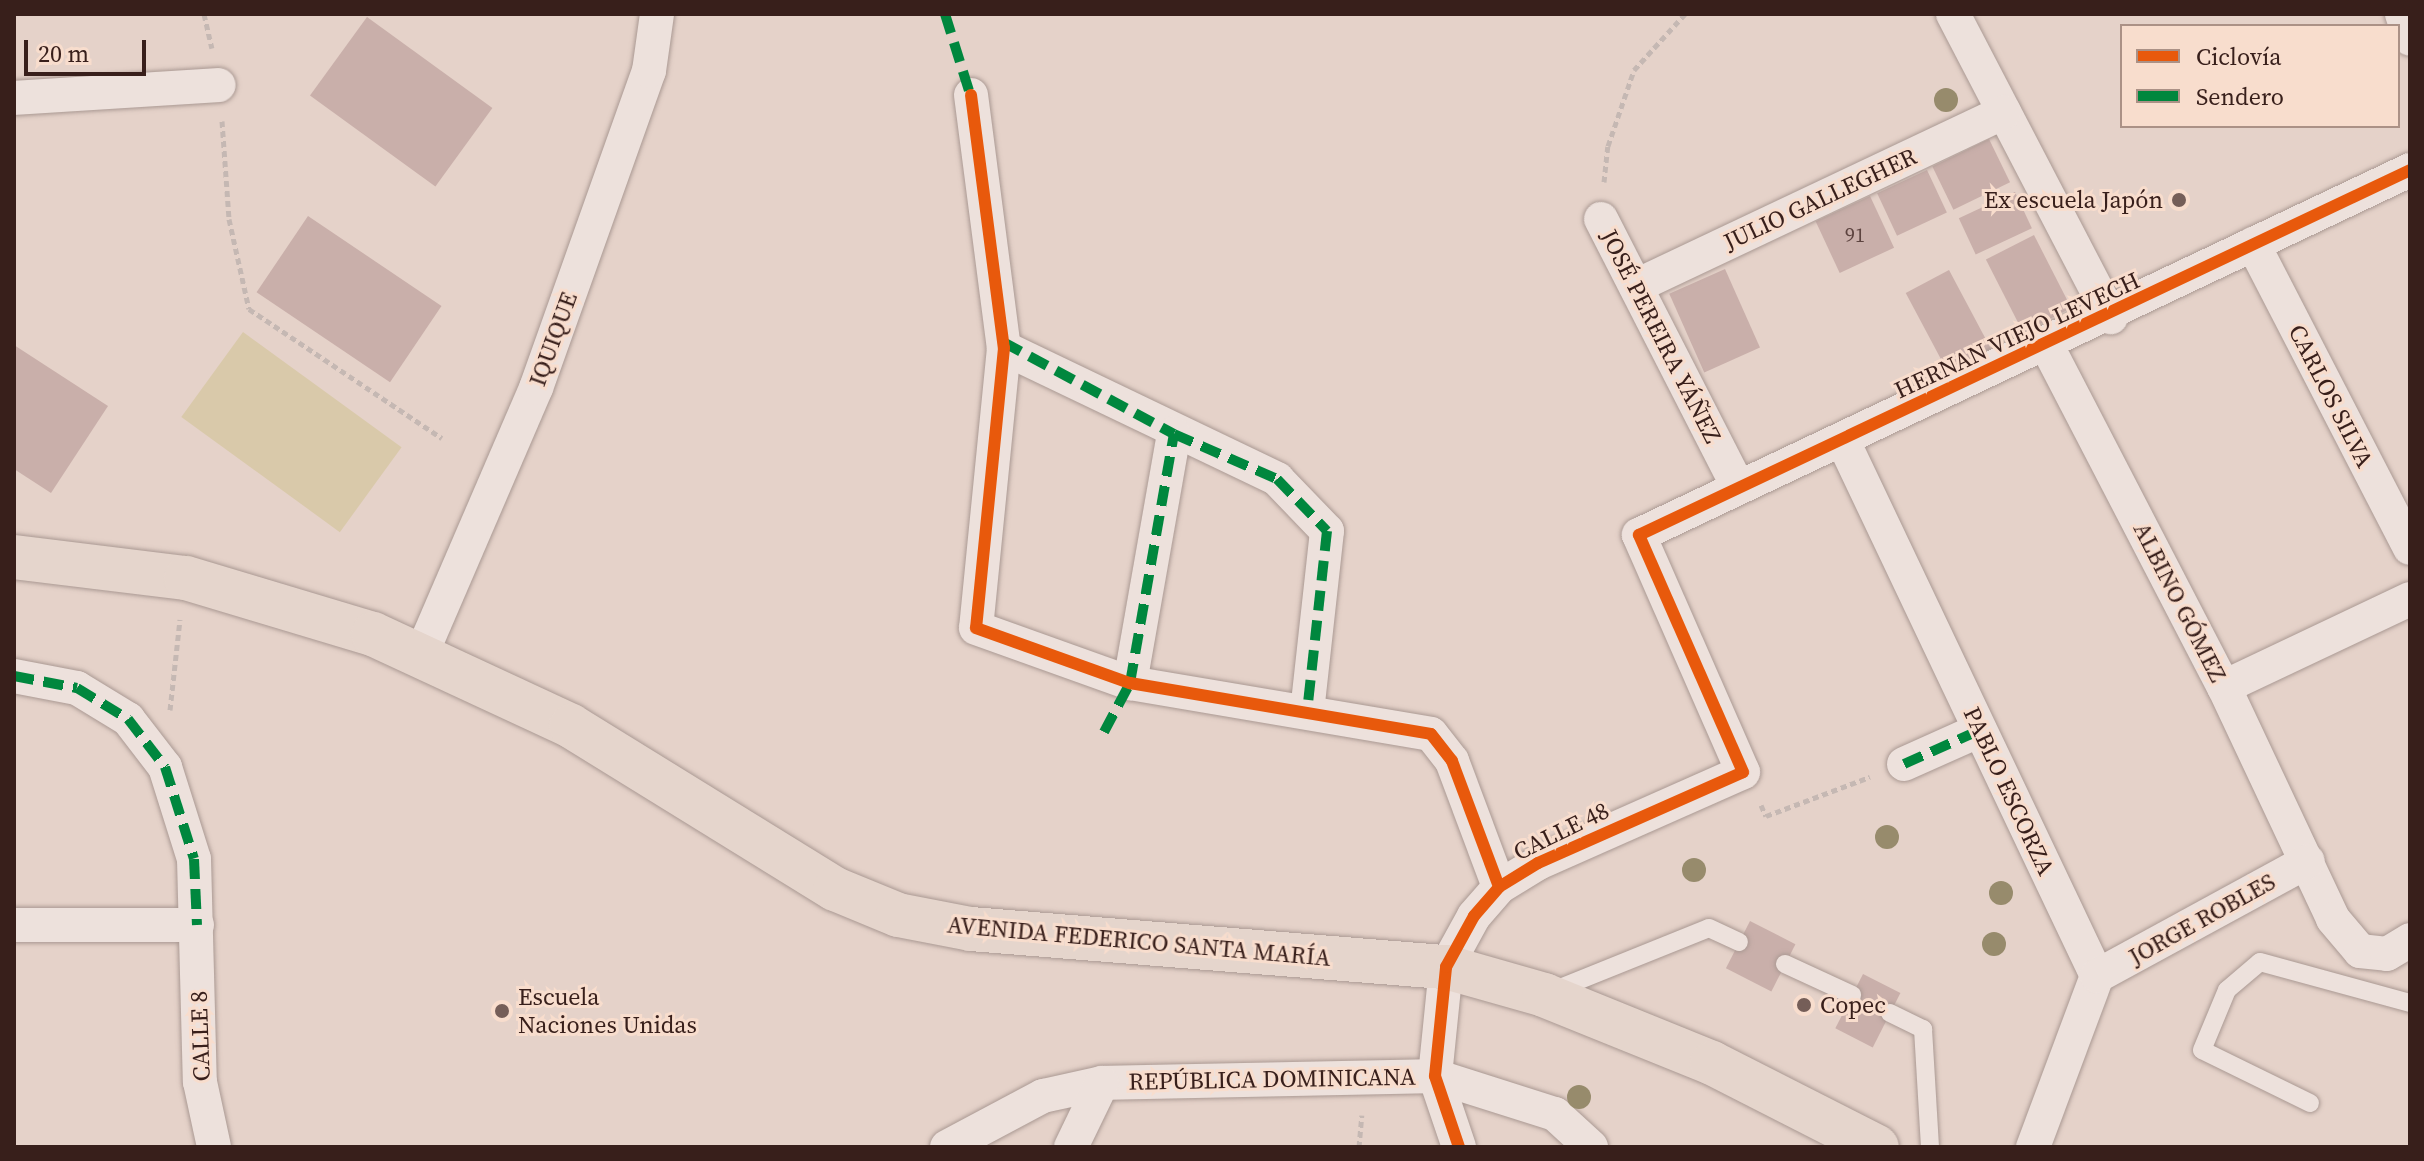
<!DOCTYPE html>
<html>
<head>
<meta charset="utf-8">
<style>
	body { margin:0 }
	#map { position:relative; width:2424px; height:1161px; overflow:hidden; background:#e5d2c9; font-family:"Source Serif 4",serif }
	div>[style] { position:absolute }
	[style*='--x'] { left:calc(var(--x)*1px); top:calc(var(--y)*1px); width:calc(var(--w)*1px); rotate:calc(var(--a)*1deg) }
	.green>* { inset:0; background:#d9c9aa; transform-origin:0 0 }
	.building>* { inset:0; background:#c9afaa; transform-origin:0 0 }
	.path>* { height:5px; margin-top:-2.5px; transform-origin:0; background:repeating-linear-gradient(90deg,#c5b8b3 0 6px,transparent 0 10px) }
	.roads { filter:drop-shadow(0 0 2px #aa9993) drop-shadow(0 0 2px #aa9993) }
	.lane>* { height:18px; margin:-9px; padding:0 9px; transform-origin:9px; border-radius:9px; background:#ede1dc }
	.street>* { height:34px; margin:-17px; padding:0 17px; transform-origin:17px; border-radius:17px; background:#ede1dc }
	.primary>* { height:44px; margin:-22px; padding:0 22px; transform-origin:22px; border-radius:22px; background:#e5d5cc }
	.quiet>* { height:10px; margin-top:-5px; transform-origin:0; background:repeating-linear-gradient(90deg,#00873e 0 20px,transparent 0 30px) }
	.cycleway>* { height:12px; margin:-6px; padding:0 6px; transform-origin:6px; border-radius:6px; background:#e8590c }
	.trees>* { width:24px; height:24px; margin:-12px; border-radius:50%; background:#978b6c }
	.dots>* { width:22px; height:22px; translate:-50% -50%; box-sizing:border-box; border:4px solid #f8ddcd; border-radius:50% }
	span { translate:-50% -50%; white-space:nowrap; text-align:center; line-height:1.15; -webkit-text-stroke:6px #f8ddcd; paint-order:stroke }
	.number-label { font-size:20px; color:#5c433f }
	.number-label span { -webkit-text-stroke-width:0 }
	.street-label { font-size:24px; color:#381f1b }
	.poi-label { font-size:24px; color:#381f1b }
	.right { translate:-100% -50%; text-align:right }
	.left { translate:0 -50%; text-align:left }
	.frame { position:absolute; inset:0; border:16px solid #381f1b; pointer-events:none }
	.legend { position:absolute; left:2120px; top:24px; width:280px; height:104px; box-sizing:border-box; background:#f8ddcd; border:2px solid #ab9186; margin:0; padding:10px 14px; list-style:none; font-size:24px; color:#381f1b }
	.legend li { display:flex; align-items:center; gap:16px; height:40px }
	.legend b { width:40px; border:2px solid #ab9186 }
	.scale { position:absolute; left:24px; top:40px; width:122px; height:36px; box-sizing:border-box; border:4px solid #381f1b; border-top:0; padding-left:10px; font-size:24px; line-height:28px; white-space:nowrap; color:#381f1b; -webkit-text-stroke:6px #f8ddcd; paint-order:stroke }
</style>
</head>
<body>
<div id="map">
	<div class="green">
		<div style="left:243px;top:332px;width:196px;height:105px;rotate:36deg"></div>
	</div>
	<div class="building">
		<div style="left:367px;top:17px;width:155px;height:97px;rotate:36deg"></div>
		<div style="left:1989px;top:139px;width:48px;height:63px;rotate:64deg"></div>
		<div style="left:1927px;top:170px;width:47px;height:55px;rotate:65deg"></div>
		<div style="left:2015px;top:192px;width:40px;height:62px;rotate:65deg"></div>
		<div style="left:1870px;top:196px;width:57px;height:60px;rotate:65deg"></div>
		<div style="left:308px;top:216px;width:161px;height:92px;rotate:34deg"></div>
		<div style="left:2034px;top:235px;width:82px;height:54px;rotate:63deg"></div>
		<div style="left:1725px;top:269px;width:86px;height:61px;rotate:66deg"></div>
		<div style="left:1949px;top:270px;width:89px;height:49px;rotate:62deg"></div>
		<div style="clip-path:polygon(14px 345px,108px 406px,51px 493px,14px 469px)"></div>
		<div style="left:1750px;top:921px;width:51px;height:53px;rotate:27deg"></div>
		<div style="left:1863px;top:974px;width:42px;height:61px;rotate:27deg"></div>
	</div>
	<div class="path">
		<div style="--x:204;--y:14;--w:35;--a:77"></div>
		<div style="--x:222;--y:121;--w:98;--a:85.9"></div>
		<div style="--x:229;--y:219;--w:92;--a:77.5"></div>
		<div style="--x:249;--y:309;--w:232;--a:33.8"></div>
		<div style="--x:1604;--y:182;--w:36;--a:-84"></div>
		<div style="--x:1608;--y:146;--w:80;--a:-71.1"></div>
		<div style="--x:1634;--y:70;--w:76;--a:-47.7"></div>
		<div style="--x:170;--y:710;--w:91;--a:-83.7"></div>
		<div style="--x:1761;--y:805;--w:12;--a:66"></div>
		<div style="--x:1766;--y:816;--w:111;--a:-20.6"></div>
		<div style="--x:1359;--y:1147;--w:32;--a:-85"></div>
	</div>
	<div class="roads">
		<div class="lane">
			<div style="--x:1785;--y:964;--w:74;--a:24.8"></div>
			<div style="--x:1550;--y:992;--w:171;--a:-21.9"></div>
			<div style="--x:1709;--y:928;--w:33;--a:25"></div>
			<div style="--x:1890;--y:1013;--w:37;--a:26"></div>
			<div style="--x:1923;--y:1029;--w:118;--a:86.6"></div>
			<div style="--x:2310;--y:1103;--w:120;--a:-153.9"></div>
			<div style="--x:2202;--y:1050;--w:65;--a:-67.4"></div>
			<div style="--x:2227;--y:990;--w:43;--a:-40.3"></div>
			<div style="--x:2260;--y:962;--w:156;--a:15.3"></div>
		</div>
		<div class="street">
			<div style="--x:1953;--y:14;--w:342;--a:62.5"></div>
			<div style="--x:2402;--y:14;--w:26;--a:72"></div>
			<div style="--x:971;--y:95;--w:255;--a:82.6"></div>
			<div style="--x:1004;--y:348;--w:281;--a:95.7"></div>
			<div style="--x:976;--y:628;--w:164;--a:19.7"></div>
			<div style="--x:1130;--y:683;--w:305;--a:9.6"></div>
			<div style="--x:1431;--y:734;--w:34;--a:52"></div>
			<div style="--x:1452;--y:761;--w:134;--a:69.5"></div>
			<div style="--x:14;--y:98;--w:205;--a:-3.6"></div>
			<div style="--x:1601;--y:219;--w:301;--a:62.9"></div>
			<div style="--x:2253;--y:244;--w:342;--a:62.7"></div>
			<div style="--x:1636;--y:286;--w:407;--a:-25.3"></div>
			<div style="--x:2047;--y:346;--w:384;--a:62.6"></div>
			<div style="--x:2224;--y:687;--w:256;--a:64.8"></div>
			<div style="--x:2333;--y:919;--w:42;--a:49.8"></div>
			<div style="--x:2360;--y:951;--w:27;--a:6"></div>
			<div style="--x:2387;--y:954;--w:27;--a:-31"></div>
			<div style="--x:1004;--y:348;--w:303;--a:25.6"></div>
			<div style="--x:1277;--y:479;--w:72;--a:46.1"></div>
			<div style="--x:1327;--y:531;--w:182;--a:96.3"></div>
			<div style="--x:1843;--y:441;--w:592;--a:64.6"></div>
			<div style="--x:2097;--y:976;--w:183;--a:110.5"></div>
			<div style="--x:421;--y:655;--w:291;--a:-66.7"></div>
			<div style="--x:536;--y:388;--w:337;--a:-70.4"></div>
			<div style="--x:649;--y:71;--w:58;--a:-82"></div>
			<div style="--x:14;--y:676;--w:64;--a:10.8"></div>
			<div style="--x:77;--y:688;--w:60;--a:31.3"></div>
			<div style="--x:128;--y:719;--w:61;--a:52.4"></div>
			<div style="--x:165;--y:767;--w:96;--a:72.5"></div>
			<div style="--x:194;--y:859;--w:223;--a:88.5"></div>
			<div style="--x:200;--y:1082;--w:66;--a:77.8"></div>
			<div style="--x:1130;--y:683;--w:253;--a:-80"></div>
			<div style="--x:2224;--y:687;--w:206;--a:-25.3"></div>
			<div style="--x:1904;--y:764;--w:83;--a:-24.1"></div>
			<div style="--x:14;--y:925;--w:183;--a:0"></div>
			<div style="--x:2097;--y:976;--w:240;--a:-28.6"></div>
			<div style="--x:947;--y:1147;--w:109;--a:-28"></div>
			<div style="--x:1043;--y:1096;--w:60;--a:-12.4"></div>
			<div style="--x:1102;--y:1083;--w:333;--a:-1.2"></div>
			<div style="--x:1435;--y:1076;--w:126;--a:17.6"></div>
			<div style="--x:1555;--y:1114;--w:49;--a:42.5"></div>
			<div style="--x:1071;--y:1147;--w:71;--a:-64.2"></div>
			<div style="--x:1459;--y:1147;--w:75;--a:-108.7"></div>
			<div style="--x:1435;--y:1076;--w:110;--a:-84.2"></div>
			<div style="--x:1446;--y:967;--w:58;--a:-61.2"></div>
			<div style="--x:1474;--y:916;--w:38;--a:-49"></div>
			<div style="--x:1499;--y:887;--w:46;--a:-31.6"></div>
			<div style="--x:1538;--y:863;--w:224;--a:-23.9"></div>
			<div style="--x:1743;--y:772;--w:259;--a:-113.7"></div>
			<div style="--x:1639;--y:535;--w:853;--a:-25.33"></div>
		</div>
		<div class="primary">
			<div style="--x:14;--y:557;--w:173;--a:7"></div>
			<div style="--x:186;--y:578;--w:195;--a:16.7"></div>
			<div style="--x:373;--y:634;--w:218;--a:24.9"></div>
			<div style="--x:571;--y:726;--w:310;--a:31.7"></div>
			<div style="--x:835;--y:889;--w:68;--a:22.4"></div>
			<div style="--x:898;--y:915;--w:74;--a:10.9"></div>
			<div style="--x:971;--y:929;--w:477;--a:4.6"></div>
			<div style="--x:1446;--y:967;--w:102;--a:15.9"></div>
			<div style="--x:1544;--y:995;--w:181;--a:22"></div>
			<div style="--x:1712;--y:1063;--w:185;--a:27"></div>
		</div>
	</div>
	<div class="quiet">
		<div style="--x:945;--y:14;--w:90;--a:72.6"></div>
		<div style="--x:1003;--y:342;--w:194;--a:28.3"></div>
		<div style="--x:1174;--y:434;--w:112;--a:23.6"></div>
		<div style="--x:1277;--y:479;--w:72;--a:46.1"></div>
		<div style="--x:1327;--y:531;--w:182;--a:96.3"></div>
		<div style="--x:14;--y:676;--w:64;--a:10.8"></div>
		<div style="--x:77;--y:688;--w:60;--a:31.3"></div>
		<div style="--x:128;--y:719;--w:61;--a:52.4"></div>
		<div style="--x:165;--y:767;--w:96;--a:72.5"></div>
		<div style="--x:194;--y:859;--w:66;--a:87.4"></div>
		<div style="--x:1104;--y:732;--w:55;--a:-62"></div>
		<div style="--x:1130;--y:683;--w:253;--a:-80"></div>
		<div style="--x:1904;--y:764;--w:83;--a:-24.1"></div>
	</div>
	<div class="cycleway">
		<div style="--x:971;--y:95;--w:255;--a:82.6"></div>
		<div style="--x:1004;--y:348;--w:281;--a:95.7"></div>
		<div style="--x:976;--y:628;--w:164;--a:19.7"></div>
		<div style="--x:1130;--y:683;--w:305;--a:9.6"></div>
		<div style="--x:1431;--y:734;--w:34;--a:52"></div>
		<div style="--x:1452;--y:761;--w:134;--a:69.5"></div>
		<div style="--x:1459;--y:1147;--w:75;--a:-108.7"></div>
		<div style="--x:1435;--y:1076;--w:110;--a:-84.2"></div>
		<div style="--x:1446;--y:967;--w:58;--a:-61.2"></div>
		<div style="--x:1474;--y:916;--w:38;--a:-49"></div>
		<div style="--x:1499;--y:887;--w:46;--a:-31.6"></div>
		<div style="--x:1538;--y:863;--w:224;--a:-23.9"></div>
		<div style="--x:1743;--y:772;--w:259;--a:-113.7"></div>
		<div style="--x:1639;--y:535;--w:853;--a:-25.33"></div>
	</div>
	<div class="trees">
		<div style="left:1946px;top:100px"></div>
		<div style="left:1887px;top:837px"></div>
		<div style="left:1694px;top:870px"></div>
		<div style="left:2001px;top:893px"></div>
		<div style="left:1994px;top:944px"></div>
		<div style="left:1579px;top:1097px"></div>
	</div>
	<div class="dots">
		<div style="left:2179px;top:200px;background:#755e58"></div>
		<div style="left:1804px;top:1005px;background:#755e58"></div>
		<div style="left:502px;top:1011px;background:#755e58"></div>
	</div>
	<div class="number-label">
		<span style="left:1855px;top:235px">91</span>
	</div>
	<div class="street-label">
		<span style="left:1820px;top:199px;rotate:-25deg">JULIO GALLEGHER</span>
		<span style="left:2017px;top:335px;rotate:-25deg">HERNAN VIEJO LEVECH</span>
		<span style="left:1661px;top:336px;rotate:63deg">JOSÉ PEREIRA YÁÑEZ</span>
		<span style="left:553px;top:339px;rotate:-70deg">IQUIQUE</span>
		<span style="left:2331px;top:396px;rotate:63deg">CARLOS SILVA</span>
		<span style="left:2180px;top:602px;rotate:63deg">ALBINO GÓMEZ</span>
		<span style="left:2009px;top:791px;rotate:65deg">PABLO ESCORZA</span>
		<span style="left:1561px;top:831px;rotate:-26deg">CALLE 48</span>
		<span style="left:2202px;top:919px;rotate:-29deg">JORGE ROBLES</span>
		<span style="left:1139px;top:941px;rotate:5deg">AVENIDA FEDERICO SANTA MARÍA</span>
		<span style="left:200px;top:1036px;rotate:-92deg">CALLE 8</span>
		<span style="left:1272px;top:1079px;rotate:-1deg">REPÚBLICA DOMINICANA</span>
	</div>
	<div class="poi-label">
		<span class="right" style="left:2163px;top:200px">Ex escuela Japón</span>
		<span class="left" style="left:518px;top:1011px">Escuela<br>Naciones Unidas</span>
		<span class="left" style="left:1820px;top:1005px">Copec</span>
	</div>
	<div class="frame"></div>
	<ul class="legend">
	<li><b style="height:10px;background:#e8590c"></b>Ciclovía</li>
	<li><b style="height:10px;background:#00873e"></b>Sendero</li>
	</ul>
	<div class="scale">20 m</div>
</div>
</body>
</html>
